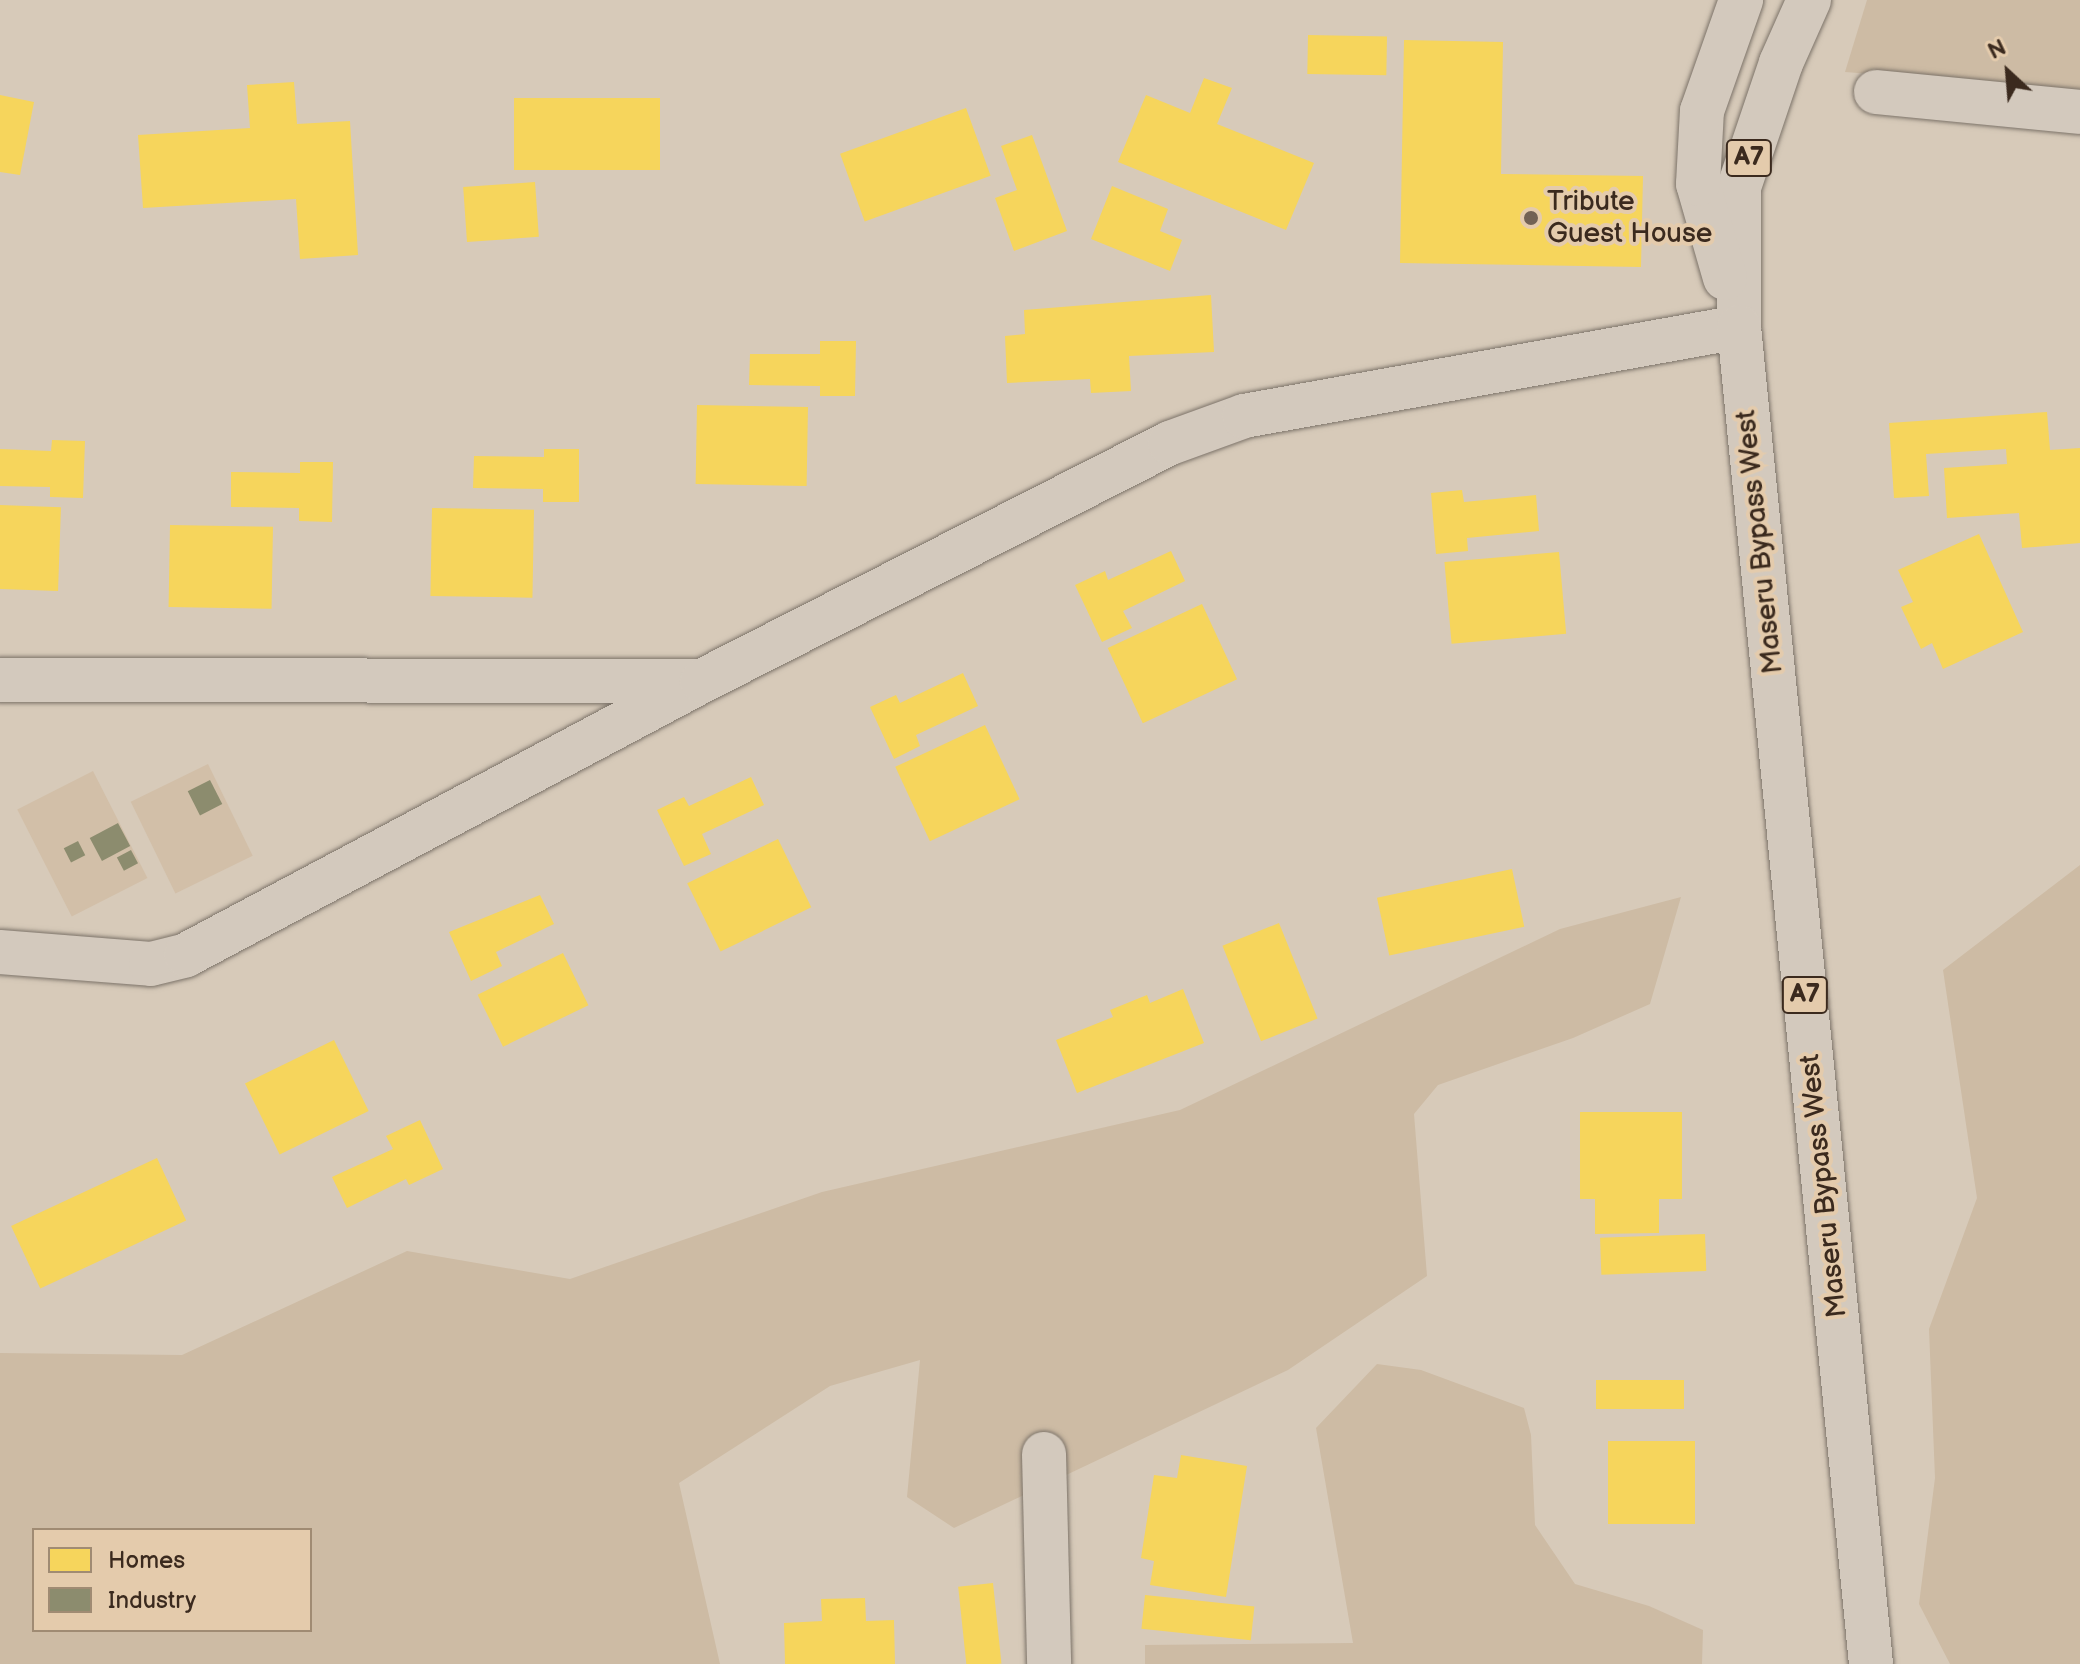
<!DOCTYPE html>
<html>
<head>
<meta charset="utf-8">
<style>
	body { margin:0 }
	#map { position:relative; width:2080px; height:1664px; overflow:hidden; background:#d7cab9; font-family:"Balsamiq Sans",sans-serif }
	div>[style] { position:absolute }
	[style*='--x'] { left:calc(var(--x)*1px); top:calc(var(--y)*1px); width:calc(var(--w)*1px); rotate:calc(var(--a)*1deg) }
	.built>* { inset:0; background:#d2bfa8; transform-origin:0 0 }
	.green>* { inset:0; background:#cdbba4 }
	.homes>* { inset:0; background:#f6d55c; transform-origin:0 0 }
	.industry>* { inset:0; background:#8c8c6e; transform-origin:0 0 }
	.roads { filter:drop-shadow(0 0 2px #7c7369) drop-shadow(0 0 2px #7c7369) }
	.minor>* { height:44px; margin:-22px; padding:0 22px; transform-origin:22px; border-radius:22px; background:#d3c9bd }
	.major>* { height:44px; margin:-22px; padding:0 22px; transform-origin:22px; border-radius:22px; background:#d3c9bd }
	.dots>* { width:22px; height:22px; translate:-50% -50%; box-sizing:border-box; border:4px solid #e4cbac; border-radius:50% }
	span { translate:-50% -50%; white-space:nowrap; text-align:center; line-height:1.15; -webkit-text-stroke:8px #e4cbac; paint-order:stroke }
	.shield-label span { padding:2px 6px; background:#e4cbac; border:2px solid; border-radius:6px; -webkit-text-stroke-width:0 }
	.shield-label { font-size:26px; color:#3b2a1e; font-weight:700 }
	.poi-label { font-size:28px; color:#3b2a1e }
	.left { translate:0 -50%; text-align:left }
	.street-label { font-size:28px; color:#3b2a1e }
	.legend { position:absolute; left:32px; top:1528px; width:280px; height:104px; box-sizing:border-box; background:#e4cbac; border:2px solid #a08b73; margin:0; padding:10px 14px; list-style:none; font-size:24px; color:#3b2a1e }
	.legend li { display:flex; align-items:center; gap:16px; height:40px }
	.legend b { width:40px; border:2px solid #a08b73 }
	.north { position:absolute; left:1968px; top:32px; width:80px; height:80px; -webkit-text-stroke:6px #e4cbac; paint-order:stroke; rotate:334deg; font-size:22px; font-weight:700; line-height:32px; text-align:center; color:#3b2a1e }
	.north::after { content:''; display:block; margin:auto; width:28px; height:36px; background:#3b2a1e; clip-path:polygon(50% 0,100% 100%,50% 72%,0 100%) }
</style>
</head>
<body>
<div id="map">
	<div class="built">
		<div style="left:208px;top:764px;width:102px;height:86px;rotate:64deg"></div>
		<div style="left:93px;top:771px;width:120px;height:85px;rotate:63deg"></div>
	</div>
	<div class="green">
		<div style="clip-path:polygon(1867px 0,2080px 0,2080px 90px,1845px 72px)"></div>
		<div style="clip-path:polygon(2080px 865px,2080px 1664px,1950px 1664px,1919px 1604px,1935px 1478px,1929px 1329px,1977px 1198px,1943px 970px)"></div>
		<div style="clip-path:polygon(evenodd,1681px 897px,1650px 1004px,1573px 1038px,1438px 1085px,1414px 1114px,1427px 1276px,1288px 1370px,954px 1528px,907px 1497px,920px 1360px,830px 1386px,679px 1483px,720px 1664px,0 1664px,0 1353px,182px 1355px,407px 1251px,570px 1279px,822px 1192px,1180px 1110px,1560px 929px,1681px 897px,34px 1530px,310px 1530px,310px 1630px,34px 1630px,34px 1530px)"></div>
		<div style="clip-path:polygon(1377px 1364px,1421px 1370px,1524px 1408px,1531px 1435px,1535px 1525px,1575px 1584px,1649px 1606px,1703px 1630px,1702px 1664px,1145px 1664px,1145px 1645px,1353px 1643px,1316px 1428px)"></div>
	</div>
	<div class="homes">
		<div style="left:1308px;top:35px;width:79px;height:39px;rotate:1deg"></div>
		<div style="clip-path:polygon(1404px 40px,1503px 42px,1501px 174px,1643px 176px,1641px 267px,1400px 263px)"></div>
		<div style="clip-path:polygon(1204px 78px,1232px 88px,1217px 124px,1314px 163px,1286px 230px,1118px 162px,1146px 95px,1190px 113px)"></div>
		<div style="clip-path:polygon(294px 82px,297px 124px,350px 121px,358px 255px,300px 259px,296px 199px,143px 208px,138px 135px,250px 128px,247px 85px)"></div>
		<div style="clip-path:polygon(0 95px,34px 102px,20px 175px,0 172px)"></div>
		<div style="left:514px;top:98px;width:146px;height:72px"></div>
		<div style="left:966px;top:108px;width:72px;height:134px;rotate:70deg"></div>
		<div style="clip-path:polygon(1032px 135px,1067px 231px,1014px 251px,995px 198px,1017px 190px,1001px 146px)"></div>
		<div style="left:535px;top:182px;width:55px;height:72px;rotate:86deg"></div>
		<div style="clip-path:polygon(1112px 186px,1168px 209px,1160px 231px,1182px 240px,1170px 271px,1091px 239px)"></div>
		<div style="clip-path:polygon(1211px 295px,1214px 352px,1129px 356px,1131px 391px,1091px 393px,1090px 379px,1007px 383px,1005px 336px,1025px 334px,1024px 310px)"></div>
		<div style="clip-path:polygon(820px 341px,856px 341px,855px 396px,820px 396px,820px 386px,749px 385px,750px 354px,820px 354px)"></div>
		<div style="left:697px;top:405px;width:111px;height:79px;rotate:1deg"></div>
		<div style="clip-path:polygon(2047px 412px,2050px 450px,2080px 448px,2080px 543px,2022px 548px,2019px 513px,1947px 518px,1944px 468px,2007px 464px,2006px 449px,1926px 454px,1929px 496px,1894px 498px,1889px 423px)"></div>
		<div style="clip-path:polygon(52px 440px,85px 441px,83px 498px,50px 497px,50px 487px,0 486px,0 449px,51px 451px)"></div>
		<div style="clip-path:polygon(544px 449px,579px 449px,579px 502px,543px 502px,543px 489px,473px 488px,474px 456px,544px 457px)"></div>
		<div style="clip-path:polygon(300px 462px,333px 462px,332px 522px,299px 521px,299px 508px,231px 507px,231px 472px,300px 473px)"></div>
		<div style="clip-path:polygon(1462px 490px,1464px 502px,1536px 495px,1539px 531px,1467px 538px,1468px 551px,1436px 554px,1431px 493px)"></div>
		<div style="left:0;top:505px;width:61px;height:84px;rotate:2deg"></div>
		<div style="left:432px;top:508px;width:102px;height:88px;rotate:1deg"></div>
		<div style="left:170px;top:525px;width:103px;height:82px;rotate:1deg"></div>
		<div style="clip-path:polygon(1979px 534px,2023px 632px,1943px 669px,1932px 643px,1921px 649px,1901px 607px,1913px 602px,1898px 570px)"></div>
		<div style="clip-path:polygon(1171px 551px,1185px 581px,1123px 611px,1132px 628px,1102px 642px,1075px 585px,1105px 571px,1108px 580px)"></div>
		<div style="left:1559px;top:552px;width:82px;height:115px;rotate:85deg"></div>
		<div style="left:1202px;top:604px;width:83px;height:104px;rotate:65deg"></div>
		<div style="clip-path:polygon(963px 673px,978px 706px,916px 735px,920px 746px,894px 759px,870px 707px,896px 695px,900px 703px)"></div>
		<div style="left:985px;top:725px;width:82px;height:99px;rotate:65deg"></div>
		<div style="clip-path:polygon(751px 777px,764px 805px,702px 834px,711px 854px,684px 866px,657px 810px,684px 797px,689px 806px)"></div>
		<div style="left:778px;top:839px;width:76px;height:101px;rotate:64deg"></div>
		<div style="left:1512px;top:869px;width:59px;height:138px;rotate:78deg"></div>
		<div style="clip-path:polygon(540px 895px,554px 924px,496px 952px,502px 966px,471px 981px,449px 932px)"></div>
		<div style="left:1279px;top:923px;width:103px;height:61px;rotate:68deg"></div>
		<div style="left:563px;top:953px;width:58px;height:95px;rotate:64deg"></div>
		<div style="clip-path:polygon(1183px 989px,1204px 1043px,1077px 1093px,1056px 1040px,1113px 1017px,1110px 1010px,1147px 995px,1150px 1003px)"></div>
		<div style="left:334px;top:1040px;width:79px;height:99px;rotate:64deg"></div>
		<div style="clip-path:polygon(1580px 1112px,1682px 1112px,1682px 1199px,1659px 1199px,1659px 1233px,1595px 1234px,1595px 1199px,1580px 1199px)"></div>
		<div style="clip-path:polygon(420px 1120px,443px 1169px,409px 1185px,406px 1179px,347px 1208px,332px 1177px,393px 1149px,386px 1136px)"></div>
		<div style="left:157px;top:1158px;width:69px;height:161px;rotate:65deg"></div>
		<div style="left:1705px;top:1234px;width:37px;height:105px;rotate:88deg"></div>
		<div style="left:1684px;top:1380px;width:29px;height:88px;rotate:90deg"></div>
		<div style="left:1608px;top:1441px;width:87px;height:83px"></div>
		<div style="clip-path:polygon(1181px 1455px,1247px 1466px,1226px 1597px,1150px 1585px,1154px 1561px,1141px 1558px,1154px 1475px,1177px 1478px)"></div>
		<div style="left:993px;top:1583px;width:81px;height:35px;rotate:84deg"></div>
		<div style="left:1145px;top:1595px;width:110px;height:34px;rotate:6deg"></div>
		<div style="clip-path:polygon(865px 1598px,866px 1621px,894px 1620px,895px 1664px,785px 1664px,784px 1623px,822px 1621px,821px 1599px)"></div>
	</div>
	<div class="industry">
		<div style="left:210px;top:780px;width:27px;height:25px;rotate:63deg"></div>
		<div style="left:118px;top:823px;width:26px;height:32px;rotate:62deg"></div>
		<div style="left:78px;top:841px;width:16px;height:16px;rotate:63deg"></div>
		<div style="left:131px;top:850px;width:15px;height:16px;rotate:62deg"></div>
	</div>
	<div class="roads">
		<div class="minor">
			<div style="--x:1876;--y:92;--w:205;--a:5.6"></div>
			<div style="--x:0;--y:680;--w:696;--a:0.08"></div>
			<div style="--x:0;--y:952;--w:151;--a:4.5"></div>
			<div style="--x:151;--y:964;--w:36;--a:-14"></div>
			<div style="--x:186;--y:955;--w:584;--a:-27.97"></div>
			<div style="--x:702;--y:681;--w:525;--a:-26.96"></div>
			<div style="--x:1170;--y:443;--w:79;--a:-20"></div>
			<div style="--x:1244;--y:416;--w:503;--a:-10.19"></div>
			<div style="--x:1044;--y:1454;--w:210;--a:88.6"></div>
		</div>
		<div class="major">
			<div style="--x:1809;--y:0;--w:69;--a:114"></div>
			<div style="--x:1781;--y:63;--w:131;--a:108.7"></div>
			<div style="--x:1739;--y:187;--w:140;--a:90"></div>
			<div style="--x:1739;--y:327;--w:1344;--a:84.36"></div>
			<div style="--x:1725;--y:278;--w:98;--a:-106"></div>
			<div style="--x:1698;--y:184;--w:73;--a:-86.9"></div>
			<div style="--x:1702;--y:111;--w:118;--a:-70.6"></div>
		</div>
	</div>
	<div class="dots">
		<div style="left:1531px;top:218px;background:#726254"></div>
	</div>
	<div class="shield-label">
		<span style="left:1749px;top:158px">A7</span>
		<span style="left:1805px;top:995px">A7</span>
	</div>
	<div class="poi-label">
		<span class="left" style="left:1547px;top:218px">Tribute<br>Guest House</span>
	</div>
	<div class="street-label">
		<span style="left:1760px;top:542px;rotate:-96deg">Maseru Bypass West</span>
		<span style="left:1824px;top:1186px;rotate:-96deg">Maseru Bypass West</span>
	</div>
	<ul class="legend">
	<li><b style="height:22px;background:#f6d55c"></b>Homes</li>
	<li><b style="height:22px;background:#8c8c6e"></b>Industry</li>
	</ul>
	<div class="north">N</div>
</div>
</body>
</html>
